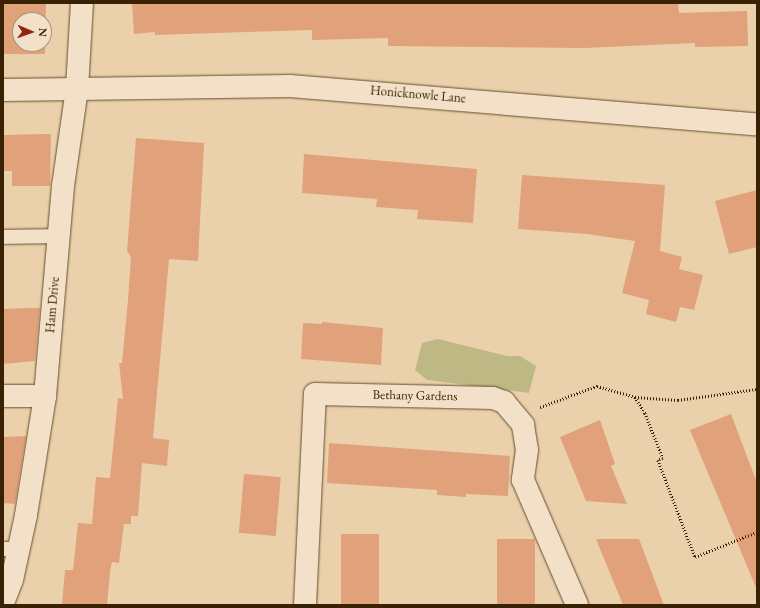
<!DOCTYPE html>
<html>
<head>
<meta charset="utf-8">
<style>
	body { margin:0 }
	#map { position:relative; width:760px; height:608px; overflow:hidden; background:#ebd1ab; font-family:"EB Garamond",serif }
	div>[style] { position:absolute }
	[style*='--x'] { left:calc(var(--x)*1px); top:calc(var(--y)*1px); width:calc(var(--w)*1px); rotate:calc(var(--a)*1deg) }
	.green>* { inset:0; background:#beb984 }
	.building>* { inset:0; background:#e0a17b; transform-origin:0 0 }
	.path>* { height:2.5px; margin-top:-1.25px; transform-origin:0; background:repeating-linear-gradient(90deg,#392203 0 1px,transparent 0 3px) }
	.roads { filter:drop-shadow(0 0 1px #664e2d) drop-shadow(0 0 1px #664e2d) }
	.lane>* { height:14px; margin:-7px; padding:0 7px; transform-origin:7px; border-radius:7px; background:#f2e1c8 }
	.street>* { height:22px; margin:-11px; padding:0 11px; transform-origin:11px; border-radius:11px; background:#f2e1c8 }
	.secondary>* { height:22px; margin:-11px; padding:0 11px; transform-origin:11px; border-radius:11px; background:#f2e1c8 }
	span { translate:-50% -50%; white-space:nowrap; text-align:center; line-height:1.15; -webkit-text-stroke:3.5px #f2e1c8; paint-order:stroke }
	.street-label { font-size:13px; color:#392203 }
	.frame { position:absolute; inset:0; border:4px solid #392203; pointer-events:none }
	.north { position:absolute; left:12px; top:12px; width:40px; height:40px; box-sizing:border-box; background:#f2e1c8; border:1px solid #a89579; border-radius:50%; rotate:92deg; font-size:11px; font-weight:700; line-height:16px; text-align:center; color:#392203 }
	.north::after { content:''; display:block; margin:auto; width:14px; height:18px; background:#8f2418; clip-path:polygon(50% 0,100% 100%,50% 72%,0 100%) }
</style>
</head>
<body>
<div id="map">
	<div class="green">
		<div style="clip-path:polygon(438px 339px,507px 356px,520px 356px,536px 366px,529px 393px,427px 380px,415px 370px,422px 343px)"></div>
	</div>
	<div class="building">
		<div style="clip-path:polygon(evenodd,3px 3px,46px 3px,45px 54px,3px 54px,3px 3px,20px 20px,44px 20px,44px 44px,20px 44px,20px 20px)"></div>
		<div style="clip-path:polygon(132px 3px,678px 3px,679px 13px,747px 11px,748px 46px,695px 47px,695px 43px,585px 48px,388px 46px,388px 38px,312px 40px,312px 30px,155px 35px,155px 32px,134px 34px)"></div>
		<div style="clip-path:polygon(46px 134px,51px 134px,50px 186px,12px 186px,12px 171px,3px 171px,3px 135px)"></div>
		<div style="clip-path:polygon(136px 138px,204px 143px,198px 261px,169px 259px,153px 438px,169px 440px,167px 466px,142px 463px,138px 516px,131px 516px,131px 524px,124px 524px,119px 563px,112px 562px,110px 571px,107px 605px,62px 605px,65px 570px,73px 570px,78px 523px,92px 524px,96px 477px,110px 478px,118px 398px,123px 399px,119px 363px,122px 363px,128px 300px,131px 257px,127px 251px)"></div>
		<div style="clip-path:polygon(304px 154px,477px 169px,473px 223px,417px 219px,418px 210px,376px 207px,377px 199px,302px 193px)"></div>
		<div style="clip-path:polygon(522px 175px,665px 185px,660px 251px,682px 257px,679px 269px,703px 275px,694px 310px,680px 307px,676px 322px,646px 314px,649px 300px,622px 293px,635px 241px,587px 234px,518px 229px)"></div>
		<div style="clip-path:polygon(757px 190px,757px 247px,729px 254px,715px 201px)"></div>
		<div style="clip-path:polygon(29px 308px,40px 308px,35px 361px,3px 364px,3px 309px)"></div>
		<div style="clip-path:polygon(322px 322px,383px 328px,381px 365px,301px 359px,303px 323px,322px 324px)"></div>
		<div style="clip-path:polygon(731px 414px,757px 483px,757px 590px,690px 430px)"></div>
		<div style="clip-path:polygon(600px 420px,615px 464px,611px 466px,627px 504px,586px 501px,560px 437px)"></div>
		<div style="clip-path:polygon(26px 436px,15px 504px,3px 503px,3px 437px)"></div>
		<div style="clip-path:polygon(329px 443px,510px 456px,508px 496px,466px 494px,466px 497px,437px 495px,437px 490px,327px 483px)"></div>
		<div style="left:244px;top:474px;width:37px;height:59px;rotate:5deg"></div>
		<div style="left:341px;top:534px;width:38px;height:71px"></div>
		<div style="left:497px;top:539px;width:38px;height:66px"></div>
		<div style="clip-path:polygon(596px 539px,639px 539px,664px 605px,623px 605px)"></div>
	</div>
	<div class="path">
		<div style="--x:635;--y:397;--w:19;--a:58"></div>
		<div style="--x:645;--y:413;--w:48;--a:68.2"></div>
		<div style="--x:663;--y:458;--w:5;--a:158"></div>
		<div style="--x:658;--y:460;--w:104;--a:69.1"></div>
		<div style="--x:695;--y:557;--w:67;--a:-22"></div>
		<div style="--x:540;--y:407;--w:61;--a:-20.2"></div>
		<div style="--x:597;--y:386;--w:40;--a:16"></div>
		<div style="--x:635;--y:397;--w:43;--a:4"></div>
		<div style="--x:678;--y:400;--w:80;--a:-7.9"></div>
	</div>
	<div class="roads">
		<div class="lane">
			<div style="--x:3;--y:237;--w:56;--a:-1"></div>
			<div style="--x:3;--y:549;--w:15;--a:0"></div>
		</div>
		<div class="street">
			<div style="--x:3;--y:90;--w:74;--a:-0.8"></div>
			<div style="--x:3;--y:396;--w:42;--a:0"></div>
			<div style="--x:305;--y:605;--w:211;--a:-87.3"></div>
			<div style="--x:315;--y:394;--w:178;--a:1.3"></div>
			<div style="--x:493;--y:398;--w:12;--a:20"></div>
			<div style="--x:504;--y:402;--w:30;--a:50"></div>
			<div style="--x:523;--y:425;--w:25;--a:81"></div>
			<div style="--x:527;--y:450;--w:30;--a:98"></div>
			<div style="--x:523;--y:480;--w:136;--a:66.6"></div>
		</div>
		<div class="secondary">
			<div style="--x:77;--y:89;--w:213;--a:-0.8"></div>
			<div style="--x:290;--y:86;--w:469;--a:4.7"></div>
			<div style="--x:3;--y:603;--w:25;--a:-69"></div>
			<div style="--x:12;--y:580;--w:66;--a:-77.8"></div>
			<div style="--x:26;--y:515;--w:121;--a:-80.9"></div>
			<div style="--x:45;--y:396;--w:211;--a:-85.1"></div>
			<div style="--x:63;--y:186;--w:98;--a:-81.8"></div>
			<div style="--x:77;--y:89;--w:86;--a:-86.7"></div>
		</div>
	</div>
	<div class="street-label">
		<span style="left:418px;top:95px;rotate:5deg">Honicknowle Lane</span>
		<span style="left:53px;top:305px;rotate:-85deg">Ham Drive</span>
		<span style="left:415px;top:396px;rotate:1deg">Bethany Gardens</span>
	</div>
	<div class="frame"></div>
	<div class="north">N</div>
</div>
</body>
</html>
